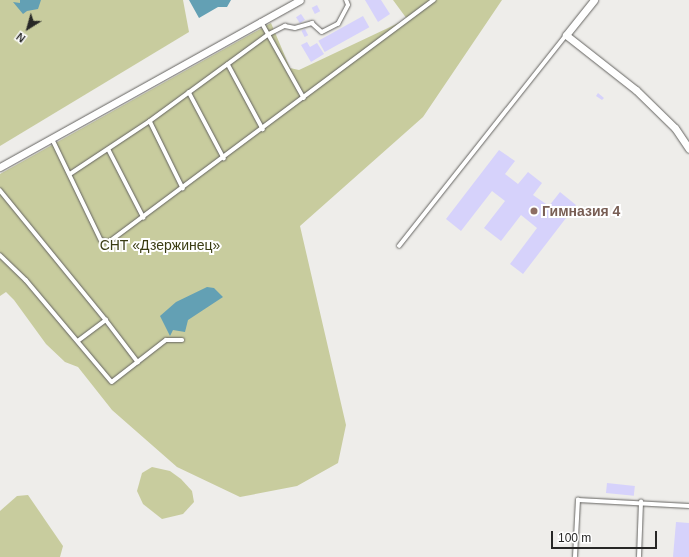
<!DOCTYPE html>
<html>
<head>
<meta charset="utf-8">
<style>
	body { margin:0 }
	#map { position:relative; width:689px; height:557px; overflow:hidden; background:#eeedea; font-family:Arial,sans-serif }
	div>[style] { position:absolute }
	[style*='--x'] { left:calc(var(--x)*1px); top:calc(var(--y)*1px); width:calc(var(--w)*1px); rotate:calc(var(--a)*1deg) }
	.green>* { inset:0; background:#c8cc9e }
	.water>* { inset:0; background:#63a0b4 }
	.building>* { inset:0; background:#d6d2fb; transform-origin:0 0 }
	.roads { filter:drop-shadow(0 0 1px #646360) drop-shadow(0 0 1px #646360) }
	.lane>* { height:3.5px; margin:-1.75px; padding:0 1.75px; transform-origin:1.75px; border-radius:1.75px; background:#fff }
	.street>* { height:7px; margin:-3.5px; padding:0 3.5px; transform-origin:3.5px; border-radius:3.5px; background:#fff }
	.dots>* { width:11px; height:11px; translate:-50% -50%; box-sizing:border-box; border:2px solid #fff; border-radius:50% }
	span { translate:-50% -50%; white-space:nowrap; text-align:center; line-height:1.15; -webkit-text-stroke:4px #fff; paint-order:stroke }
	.education-label { font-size:14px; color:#785e54; font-weight:700 }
	.left { translate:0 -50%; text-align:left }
	.park-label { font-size:14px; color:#3a3c13 }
	.north { position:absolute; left:8px; top:8px; width:40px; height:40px; -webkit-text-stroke:3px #fff; paint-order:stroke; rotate:217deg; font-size:11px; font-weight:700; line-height:16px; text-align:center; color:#272726 }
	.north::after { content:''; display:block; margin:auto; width:14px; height:18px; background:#272726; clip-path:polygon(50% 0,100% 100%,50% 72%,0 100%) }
	.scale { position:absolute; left:551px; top:531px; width:106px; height:18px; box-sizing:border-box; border:2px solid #272726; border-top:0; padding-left:5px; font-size:12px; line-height:14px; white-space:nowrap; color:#272726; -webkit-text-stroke:3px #fff; paint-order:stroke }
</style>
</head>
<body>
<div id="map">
	<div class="green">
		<div style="clip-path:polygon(0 0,183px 0,189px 32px,0 146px)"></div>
		<div style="clip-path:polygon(393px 0,502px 0,423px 117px,300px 226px,346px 425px,338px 463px,297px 486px,240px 497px,177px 467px,112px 410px,78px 367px,65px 362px,46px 344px,14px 300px,6px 292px,0 296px,0 174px,271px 23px,290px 68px,299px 70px,407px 19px)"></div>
		<div style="clip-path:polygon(152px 467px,170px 471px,181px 479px,192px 491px,194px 502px,183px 514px,162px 519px,143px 504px,137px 491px,142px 473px)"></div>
		<div style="clip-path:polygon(28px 495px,63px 546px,60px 557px,0 557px,0 511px,17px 496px)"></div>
	</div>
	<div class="water">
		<div style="clip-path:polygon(20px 0,41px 0,38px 9px,27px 11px,23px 14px,13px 2px,20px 3px)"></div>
		<div style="clip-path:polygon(189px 0,231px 0,227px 7px,218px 7px,199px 18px)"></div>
		<div style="clip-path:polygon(207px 287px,214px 288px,223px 297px,188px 320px,185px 332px,173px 330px,170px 336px,160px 316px,176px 302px)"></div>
	</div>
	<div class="building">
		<div style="clip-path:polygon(365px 0,381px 0,390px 14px,378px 22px)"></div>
		<div style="left:317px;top:5px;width:7px;height:6px;rotate:63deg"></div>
		<div style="left:301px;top:14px;width:7px;height:6px;rotate:56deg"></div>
		<div style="left:363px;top:16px;width:13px;height:51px;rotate:61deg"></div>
		<div style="left:305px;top:29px;width:7px;height:4px;rotate:63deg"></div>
		<div style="clip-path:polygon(307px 42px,310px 47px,317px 43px,324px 54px,311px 62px,301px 45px)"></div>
		<div style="clip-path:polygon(598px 93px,604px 98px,602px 100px,596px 96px)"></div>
		<div style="clip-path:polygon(499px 150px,515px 161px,505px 174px,518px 184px,528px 172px,542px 183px,533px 195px,549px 206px,560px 192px,576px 205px,523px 274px,510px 264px,537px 228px,521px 215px,501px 241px,484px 228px,505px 201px,492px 191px,461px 231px,446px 219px)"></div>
		<div style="left:607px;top:483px;width:28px;height:10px;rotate:6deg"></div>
		<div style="clip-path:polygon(676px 522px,689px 523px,689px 557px,673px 557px)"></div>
	</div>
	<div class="roads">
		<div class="lane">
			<div style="--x:261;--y:21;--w:88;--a:60.8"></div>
			<div style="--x:228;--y:64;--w:74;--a:61.7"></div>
			<div style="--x:189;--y:92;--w:75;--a:62.1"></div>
			<div style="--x:150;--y:121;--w:75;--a:63.8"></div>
			<div style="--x:52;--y:138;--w:113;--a:64.3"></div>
			<div style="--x:101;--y:240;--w:8;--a:14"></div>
			<div style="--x:109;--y:242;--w:405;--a:-36.7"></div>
			<div style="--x:109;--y:150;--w:76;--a:62.8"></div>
			<div style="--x:70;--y:174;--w:96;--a:-33.5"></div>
			<div style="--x:150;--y:121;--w:147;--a:-36.2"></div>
			<div style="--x:269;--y:34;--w:18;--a:-27"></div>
			<div style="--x:285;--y:26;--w:10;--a:11"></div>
			<div style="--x:295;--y:28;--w:18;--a:-16"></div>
			<div style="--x:312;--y:23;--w:13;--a:42"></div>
			<div style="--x:322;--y:32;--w:18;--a:-27"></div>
			<div style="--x:338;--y:24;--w:21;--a:-62"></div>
			<div style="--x:348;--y:5;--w:5;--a:-112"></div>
			<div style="--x:0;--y:190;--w:168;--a:50.8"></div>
			<div style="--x:399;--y:246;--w:269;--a:-51.6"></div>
			<div style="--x:0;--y:255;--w:36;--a:44"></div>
			<div style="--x:26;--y:280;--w:133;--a:49.9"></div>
			<div style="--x:112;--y:382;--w:68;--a:-37.9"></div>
			<div style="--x:166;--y:340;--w:16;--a:0"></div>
			<div style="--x:78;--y:341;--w:35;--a:-37"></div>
			<div style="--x:106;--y:320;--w:53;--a:52.7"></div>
			<div style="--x:575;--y:557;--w:57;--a:-87"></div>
			<div style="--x:578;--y:500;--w:111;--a:3.1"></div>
			<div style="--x:639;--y:557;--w:55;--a:-87.9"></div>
		</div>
		<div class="street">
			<div style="--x:594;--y:0;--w:45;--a:128.7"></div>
			<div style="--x:566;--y:35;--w:89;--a:38.2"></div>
			<div style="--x:636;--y:90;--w:54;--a:44.3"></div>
			<div style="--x:675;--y:128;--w:25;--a:56"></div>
			<div style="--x:0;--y:167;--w:343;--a:-29.1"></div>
		</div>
	</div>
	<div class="dots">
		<div style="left:534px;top:211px;background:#8d6e63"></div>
	</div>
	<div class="education-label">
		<span class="left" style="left:542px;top:211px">Гимназия 4</span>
	</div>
	<div class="park-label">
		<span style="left:160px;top:245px">СНТ «Дзержинец»</span>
	</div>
	<div class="north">N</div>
	<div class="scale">100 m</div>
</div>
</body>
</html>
